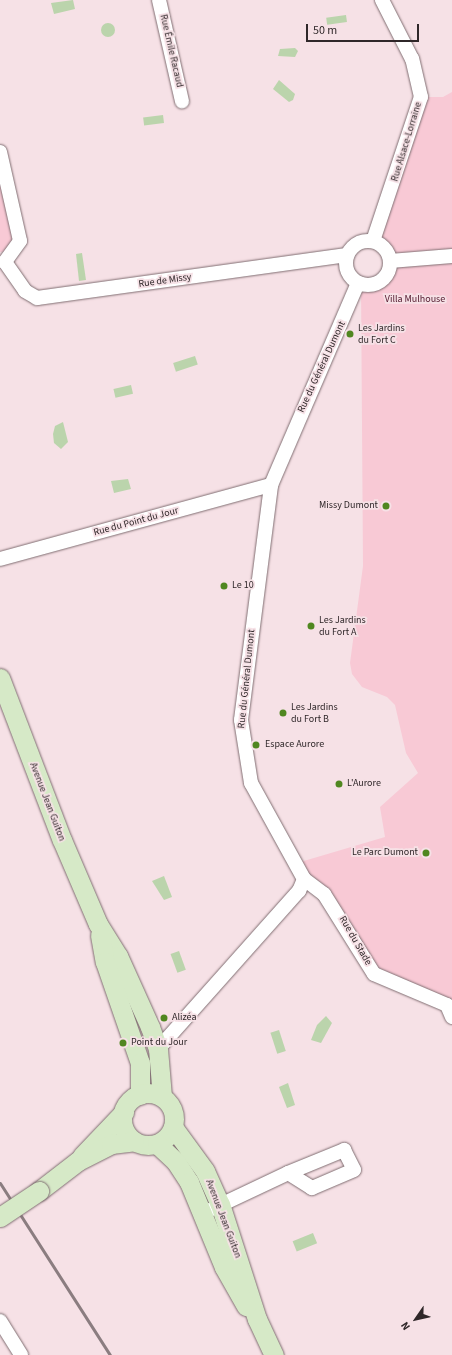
<!DOCTYPE html>
<html>
<head>
<meta charset="utf-8">
<style>
	body { margin:0 }
	#map { position:relative; width:452px; height:1355px; overflow:hidden; background:#f6e1e6; font-family:"Source Sans 3",sans-serif }
	div>[style] { position:absolute }
	[style*='--x'] { left:calc(var(--x)*1px); top:calc(var(--y)*1px); width:calc(var(--w)*1px); rotate:calc(var(--a)*1deg) }
	.green>* { inset:0; background:#f8c9d5 }
	.water>* { inset:0; background:#bbd4ac; transform-origin:0 0 }
	.round { border-radius:50% }
	.roads { filter:drop-shadow(0 0 1px #806e72) drop-shadow(0 0 1px #806e72) }
	.street>* { height:14px; margin:-7px; padding:0 7px; transform-origin:7px; border-radius:7px; background:#fff }
	.street>.ring { margin:-7px; padding:0; box-sizing:content-box; background:none; border:14px solid #fff; border-radius:50% }
	.secondary>* { height:19px; margin:-9.5px; padding:0 9.5px; transform-origin:9.5px; border-radius:9.5px; background:#d6e9c7 }
	.secondary>.ring { margin:-9.5px; padding:0; box-sizing:content-box; background:none; border:19px solid #d6e9c7; border-radius:50% }
	.rail>* { height:3px; margin:-1.5px; padding:0 1.5px; transform-origin:1.5px; border-radius:1.5px; background:#8b7d80 }
	.bridges { filter:drop-shadow(0 0 1px #806e72) drop-shadow(0 0 1px #806e72) }
	.secondary-bridge>* { height:19px; margin:-9.5px; padding:0 9.5px; transform-origin:9.5px; border-radius:9.5px; background:#d6e9c7 }
	.dots>* { width:11px; height:11px; translate:-50% -50%; box-sizing:border-box; border:2px solid #f6e1e6; border-radius:50% }
	span { translate:-50% -50%; white-space:nowrap; text-align:center; line-height:1.15; -webkit-text-stroke:3.5px #f6e1e6; paint-order:stroke }
	.street-label { font-size:10px; color:#2f2729 }
	.park-label { font-size:10px; color:#52182d }
	.poi-label { font-size:10px; color:#2f2729 }
	.left { translate:0 -50%; text-align:left }
	.right { translate:-100% -50%; text-align:right }
	.north { position:absolute; left:396px; top:1299px; width:40px; height:40px; -webkit-text-stroke:3px #f6e1e6; paint-order:stroke; rotate:236deg; font-size:11px; font-weight:700; line-height:16px; text-align:center; color:#2f2729 }
	.north::after { content:''; display:block; margin:auto; width:14px; height:18px; background:#2f2729; clip-path:polygon(50% 0,100% 100%,50% 72%,0 100%) }
	.scale { position:absolute; left:306px; top:24px; width:113px; height:18px; box-sizing:border-box; border:2px solid #2f2729; border-top:0; padding-left:5px; font-size:12px; line-height:14px; white-space:nowrap; color:#2f2729; -webkit-text-stroke:3px #f6e1e6; paint-order:stroke }
</style>
</head>
<body>
<div id="map">
	<div class="green">
		<div style="clip-path:polygon(452px 92px,452px 1017px,447px 1005px,374px 974px,297px 863px,385px 837px,380px 807px,418px 773px,406px 753px,395px 705px,387px 697px,362px 687px,352px 674px,350px 663px,363px 566px,361px 284px,380px 282px,389px 271px,388px 254px,373px 241px,421px 97px,443px 97px)"></div>
		<div style="clip-path:polygon(0 152px,20px 241px,2px 252px,0 252px)"></div>
	</div>
	<div class="water">
		<div style="clip-path:polygon(73px 0,75px 9px,54px 14px,51px 3px)"></div>
		<div style="left:346px;top:15px;width:7px;height:20px;rotate:82deg"></div>
		<div class="round" style="left:101px;top:23px;width:14px;height:14px"></div>
		<div style="clip-path:polygon(295px 48px,298px 51px,295px 57px,278px 56px,280px 49px)"></div>
		<div style="clip-path:polygon(279px 80px,295px 94px,293px 100px,289px 102px,273px 89px)"></div>
		<div style="left:163px;top:115px;width:8px;height:20px;rotate:83deg"></div>
		<div style="clip-path:polygon(82px 253px,86px 280px,79px 281px,76px 254px)"></div>
		<div style="left:195px;top:356px;width:9px;height:23px;rotate:72deg"></div>
		<div style="left:131px;top:385px;width:9px;height:18px;rotate:77deg"></div>
		<div style="clip-path:polygon(63px 422px,68px 442px,61px 449px,54px 443px,53px 434px,55px 426px)"></div>
		<div style="clip-path:polygon(128px 479px,131px 489px,114px 493px,111px 481px)"></div>
		<div style="clip-path:polygon(164px 876px,172px 897px,164px 900px,152px 881px)"></div>
		<div style="left:179px;top:951px;width:20px;height:9px;rotate:70deg"></div>
		<div style="clip-path:polygon(326px 1016px,332px 1023px,321px 1043px,311px 1040px,317px 1025px)"></div>
		<div style="left:279px;top:1030px;width:22px;height:9px;rotate:72deg"></div>
		<div style="clip-path:polygon(288px 1083px,295px 1105px,287px 1108px,279px 1087px)"></div>
		<div style="left:313px;top:1233px;width:11px;height:22px;rotate:68deg"></div>
	</div>
	<div class="roads">
		<div class="street">
			<div style="--x:159;--y:0;--w:104;--a:77.2"></div>
			<div style="--x:0;--y:152;--w:91;--a:77.3"></div>
			<div style="--x:20;--y:241;--w:26;--a:126"></div>
			<div class="ring" style="left:346px;top:241px;width:30px;height:30px"></div>
			<div style="--x:373;--y:241;--w:152;--a:-71.6"></div>
			<div style="--x:421;--y:97;--w:39;--a:-103"></div>
			<div style="--x:412;--y:59;--w:66;--a:-117"></div>
			<div style="--x:390;--y:261;--w:62;--a:-4.6"></div>
			<div style="--x:5;--y:262;--w:35;--a:55"></div>
			<div style="--x:25;--y:291;--w:14;--a:30"></div>
			<div style="--x:37;--y:298;--w:313;--a:-7.9"></div>
			<div style="--x:0;--y:559;--w:281;--a:-15.3"></div>
			<div style="--x:304;--y:879;--w:25;--a:37"></div>
			<div style="--x:324;--y:894;--w:94;--a:58"></div>
			<div style="--x:374;--y:974;--w:79;--a:23"></div>
			<div style="--x:447;--y:1005;--w:13;--a:67"></div>
			<div style="--x:158;--y:1049;--w:212;--a:-48.3"></div>
			<div style="--x:299;--y:891;--w:13;--a:-67"></div>
			<div style="--x:304;--y:879;--w:110;--a:-118.9"></div>
			<div style="--x:251;--y:783;--w:64;--a:-99"></div>
			<div style="--x:241;--y:720;--w:237;--a:-82.7"></div>
			<div style="--x:271;--y:485;--w:220;--a:-66.7"></div>
			<div style="--x:212;--y:1209;--w:84;--a:-25.3"></div>
			<div style="--x:288;--y:1173;--w:61;--a:-22.3"></div>
			<div style="--x:344;--y:1150;--w:22;--a:63"></div>
			<div style="--x:354;--y:1170;--w:46;--a:156.8"></div>
			<div style="--x:312;--y:1188;--w:28;--a:-148"></div>
			<div style="--x:0;--y:1321;--w:40;--a:58"></div>
		</div>
		<div class="secondary">
			<div style="--x:0;--y:678;--w:173;--a:69.1"></div>
			<div style="--x:62;--y:840;--w:91;--a:66.8"></div>
			<div style="--x:98;--y:924;--w:38;--a:58"></div>
			<div style="--x:118;--y:956;--w:78;--a:65.7"></div>
			<div style="--x:150;--y:1027;--w:23;--a:70"></div>
			<div style="--x:158;--y:1049;--w:48;--a:85.2"></div>
			<div style="--x:100;--y:935;--w:27;--a:80"></div>
			<div style="--x:105;--y:962;--w:107;--a:70.9"></div>
			<div style="--x:140;--y:1063;--w:32;--a:90"></div>
			<div class="ring" style="left:122px;top:1093px;width:33px;height:33px"></div>
			<div style="--x:173;--y:1127;--w:54;--a:54"></div>
			<div style="--x:205;--y:1171;--w:36;--a:66"></div>
			<div style="--x:220;--y:1204;--w:121;--a:72.2"></div>
			<div style="--x:257;--y:1319;--w:40;--a:65"></div>
			<div style="--x:157;--y:1144;--w:26;--a:43"></div>
			<div style="--x:176;--y:1162;--w:24;--a:57"></div>
			<div style="--x:189;--y:1182;--w:92;--a:67.6"></div>
			<div style="--x:224;--y:1267;--w:45;--a:60.6"></div>
			<div style="--x:82;--y:1156;--w:61;--a:-46.3"></div>
			<div style="--x:39;--y:1191;--w:49;--a:-37.6"></div>
			<div style="--x:78;--y:1161;--w:37;--a:-27"></div>
			<div style="--x:111;--y:1144;--w:23;--a:-7"></div>
		</div>
	</div>
	<div class="rail">
		<div style="--x:0;--y:1183;--w:204;--a:57.4"></div>
	</div>
	<div class="bridges">
		<div class="secondary-bridge">
			<div style="--x:0;--y:1217;--w:47;--a:-33.7"></div>
		</div>
	</div>
	<div class="dots">
		<div style="left:350px;top:334px;background:#508720"></div>
		<div style="left:386px;top:506px;background:#508720"></div>
		<div style="left:224px;top:586px;background:#508720"></div>
		<div style="left:311px;top:626px;background:#508720"></div>
		<div style="left:283px;top:713px;background:#508720"></div>
		<div style="left:256px;top:745px;background:#508720"></div>
		<div style="left:339px;top:784px;background:#508720"></div>
		<div style="left:426px;top:853px;background:#508720"></div>
		<div style="left:164px;top:1018px;background:#508720"></div>
		<div style="left:123px;top:1043px;background:#508720"></div>
	</div>
	<div class="street-label">
		<span style="left:171px;top:51px;rotate:77deg">Rue Émile Racaud</span>
		<span style="left:407px;top:142px;rotate:-73deg">Rue Alsace-Lorraine</span>
		<span style="left:165px;top:281px;rotate:-8deg">Rue de Missy</span>
		<span style="left:322px;top:367px;rotate:-65deg">Rue du Général Dumont</span>
		<span style="left:136px;top:522px;rotate:-15deg">Rue du Point du Jour</span>
		<span style="left:247px;top:679px;rotate:-84deg">Rue du Général Dumont</span>
		<span style="left:47px;top:802px;rotate:69deg">Avenue Jean Guiton</span>
		<span style="left:355px;top:941px;rotate:60deg">Rue du Stade</span>
		<span style="left:223px;top:1219px;rotate:69deg">Avenue Jean Guiton</span>
	</div>
	<div class="park-label">
		<span style="left:415px;top:300px">Villa Mulhouse</span>
	</div>
	<div class="poi-label">
		<span class="left" style="left:358px;top:334px">Les Jardins<br>du Fort C</span>
		<span class="right" style="left:378px;top:506px">Missy Dumont</span>
		<span class="left" style="left:232px;top:586px">Le 10</span>
		<span class="left" style="left:319px;top:626px">Les Jardins<br>du Fort A</span>
		<span class="left" style="left:291px;top:713px">Les Jardins<br>du Fort B</span>
		<span class="left" style="left:265px;top:745px">Espace Aurore</span>
		<span class="left" style="left:347px;top:784px">L'Aurore</span>
		<span class="right" style="left:418px;top:853px">Le Parc Dumont</span>
		<span class="left" style="left:172px;top:1018px">Alizéa</span>
		<span class="left" style="left:131px;top:1043px">Point du Jour</span>
	</div>
	<div class="north">N</div>
	<div class="scale">50 m</div>
</div>
</body>
</html>
